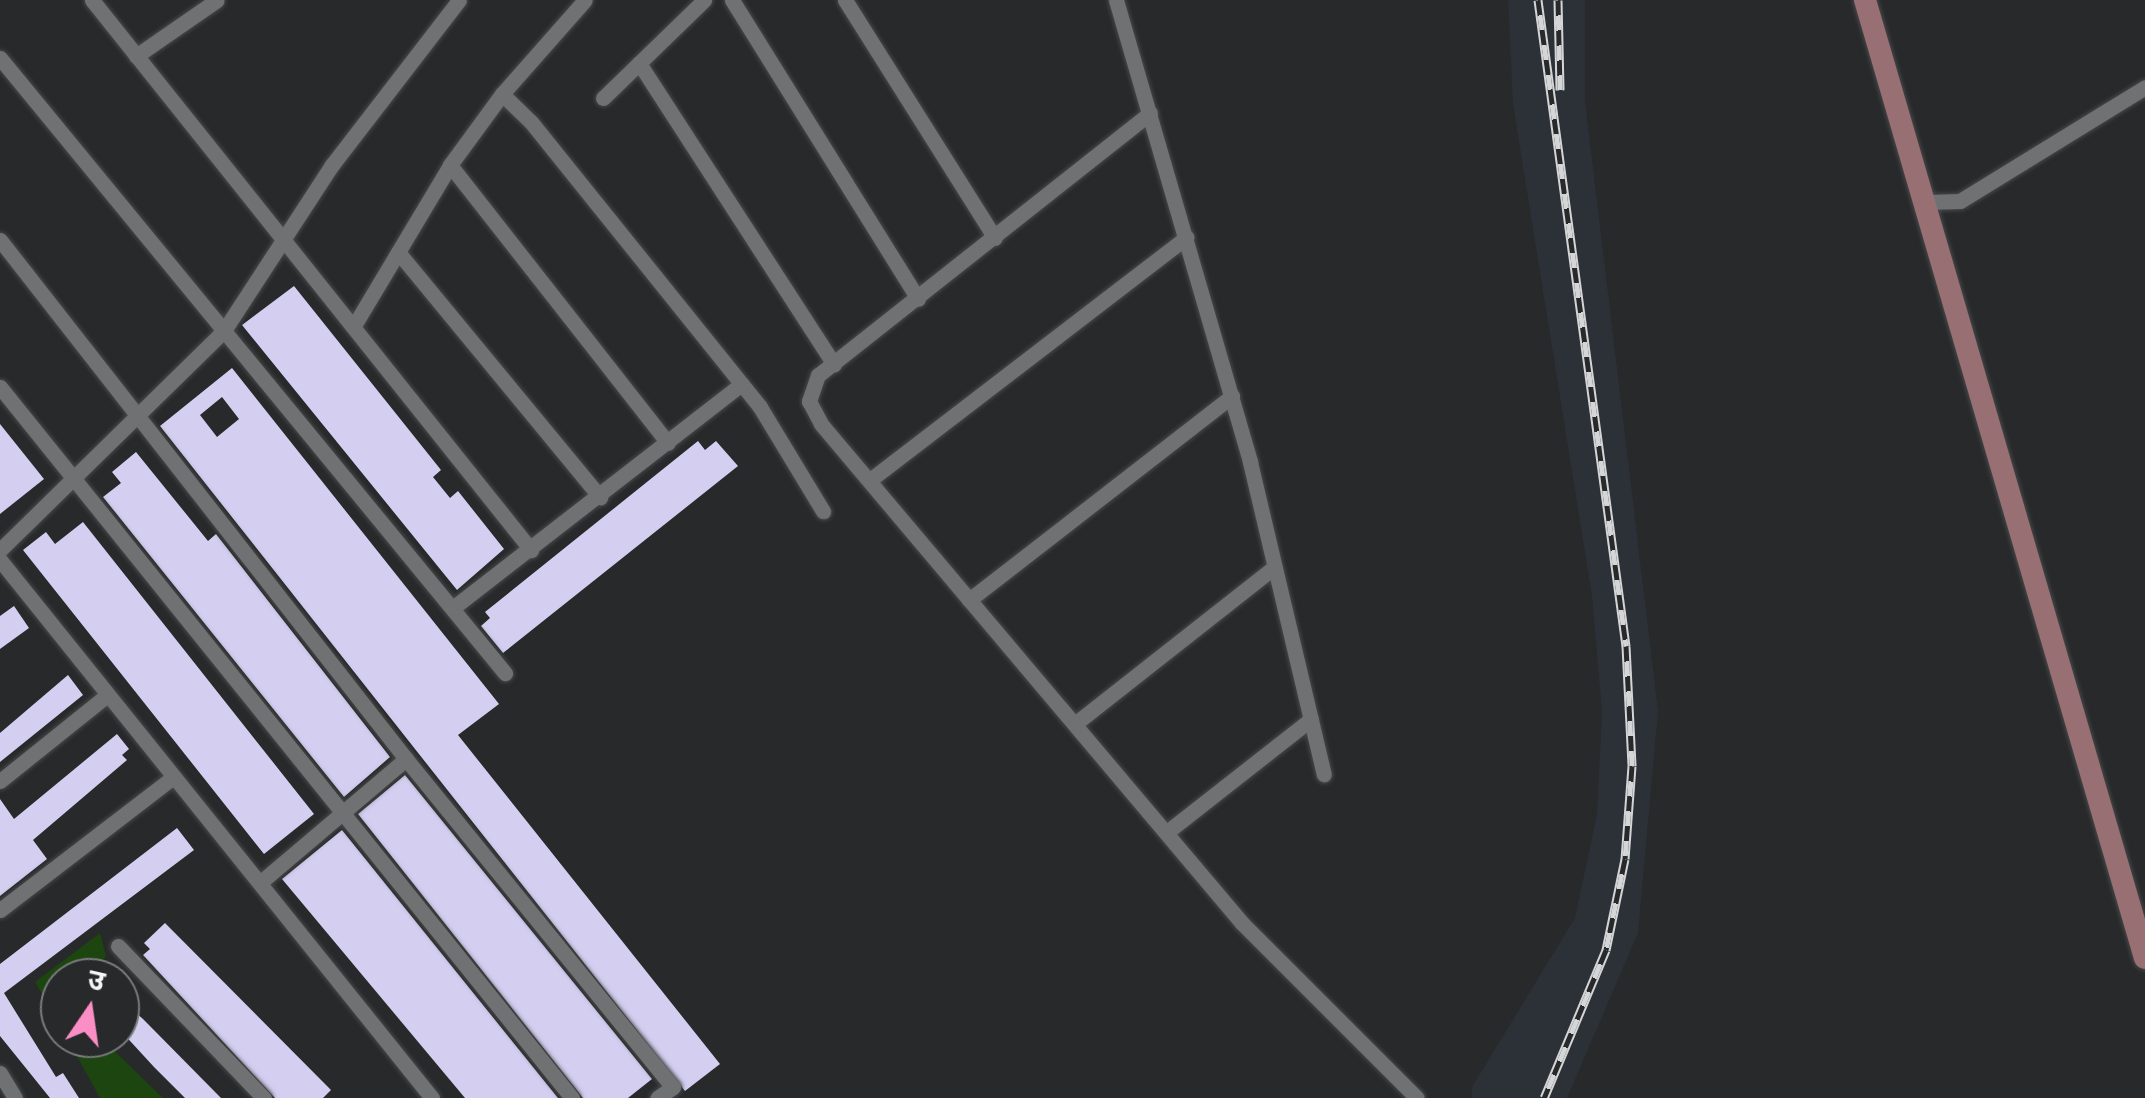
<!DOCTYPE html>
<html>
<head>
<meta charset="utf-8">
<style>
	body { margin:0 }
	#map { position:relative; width:2145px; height:1098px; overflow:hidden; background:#27292b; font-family:Rubik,"Noto Sans Devanagari",sans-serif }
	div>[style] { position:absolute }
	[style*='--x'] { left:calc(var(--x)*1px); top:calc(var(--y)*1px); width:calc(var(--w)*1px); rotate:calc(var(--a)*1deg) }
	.built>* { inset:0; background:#2c3138 }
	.green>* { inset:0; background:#1c450f }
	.building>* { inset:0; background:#d4cff1 }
	.roads { filter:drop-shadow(0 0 2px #474849) drop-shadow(0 0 2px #474849) }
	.street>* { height:15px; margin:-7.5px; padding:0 7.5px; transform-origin:7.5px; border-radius:7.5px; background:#6f7173 }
	.secondary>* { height:22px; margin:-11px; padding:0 11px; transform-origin:11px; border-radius:11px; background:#986f72 }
	.rail>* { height:9px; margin-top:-4.5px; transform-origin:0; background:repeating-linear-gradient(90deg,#27292b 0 15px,#d4d5d6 0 30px); box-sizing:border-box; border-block:2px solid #d4d5d6 }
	span { translate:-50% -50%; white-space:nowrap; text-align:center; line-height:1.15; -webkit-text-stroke:10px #27292b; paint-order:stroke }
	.north { position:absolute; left:40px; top:958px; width:100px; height:100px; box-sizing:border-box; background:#27292b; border:2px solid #797b7c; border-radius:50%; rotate:13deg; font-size:28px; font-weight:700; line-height:40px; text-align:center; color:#f4f5f6 }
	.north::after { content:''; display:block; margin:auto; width:35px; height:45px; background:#fb8fc5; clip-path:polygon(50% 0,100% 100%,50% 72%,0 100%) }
</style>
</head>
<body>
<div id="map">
	<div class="built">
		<div style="clip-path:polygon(1508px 0,1585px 0,1585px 101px,1658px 711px,1638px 933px,1567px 1098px,1472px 1098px,1472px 1087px,1575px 918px,1597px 814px,1602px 712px,1592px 596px,1513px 104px)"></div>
	</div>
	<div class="green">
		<div style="clip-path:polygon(100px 933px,106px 956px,90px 978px,60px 978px,60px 1026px,35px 982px)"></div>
		<div style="clip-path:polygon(67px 1038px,101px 1038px,163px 1098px,100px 1098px)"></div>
	</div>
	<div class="building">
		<div style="clip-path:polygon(294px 286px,441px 470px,433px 477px,450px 498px,458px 491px,504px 549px,457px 590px,242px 325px)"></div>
		<div style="clip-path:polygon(evenodd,232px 368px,499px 704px,458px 735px,720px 1064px,685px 1091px,160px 426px,232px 368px,222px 397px,239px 419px,217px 437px,200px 415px,222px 397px)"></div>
		<div style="clip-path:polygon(0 424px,44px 479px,0 514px)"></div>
		<div style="clip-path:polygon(698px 441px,705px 450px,716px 441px,738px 466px,503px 653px,481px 626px,490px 618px,485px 612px)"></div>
		<div style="clip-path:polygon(136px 452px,208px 541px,216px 534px,390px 757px,344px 797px,103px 497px,121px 483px,112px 472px)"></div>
		<div style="clip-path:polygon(83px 522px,314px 814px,264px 854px,23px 550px,46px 532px,55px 544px)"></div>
		<div style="clip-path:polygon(14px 606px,29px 628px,0 649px,0 616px)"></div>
		<div style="clip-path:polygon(68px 675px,83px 695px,0 762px,0 733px)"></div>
		<div style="clip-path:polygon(117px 734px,129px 749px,122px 755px,127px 760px,33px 840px,47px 859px,0 896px,0 799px,14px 819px)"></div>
		<div style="clip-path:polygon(405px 775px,652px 1079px,628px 1098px,583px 1098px,358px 814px)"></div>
		<div style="clip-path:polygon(177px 828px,194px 850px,4px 993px,56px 1077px,63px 1073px,79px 1098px,50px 1098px,0 1036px,0 964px)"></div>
		<div style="clip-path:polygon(342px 830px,558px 1098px,465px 1098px,282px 879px)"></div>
		<div style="clip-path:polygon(165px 923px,331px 1090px,323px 1098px,275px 1098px,143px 955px,150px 949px,144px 943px)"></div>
		<div style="clip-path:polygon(120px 999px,143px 1019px,221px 1098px,185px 1098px,154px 1067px,120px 1030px)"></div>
	</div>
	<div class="roads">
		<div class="street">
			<div style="--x:92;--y:0;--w:704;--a:51.4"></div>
			<div style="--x:732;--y:0;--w:352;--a:58.1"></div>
			<div style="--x:845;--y:0;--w:281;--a:57.8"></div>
			<div style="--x:1116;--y:0;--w:481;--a:73.8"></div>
			<div style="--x:1250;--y:462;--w:321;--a:76.7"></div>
			<div style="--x:136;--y:56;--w:98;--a:-34.7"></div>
			<div style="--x:0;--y:58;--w:796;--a:50.61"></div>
			<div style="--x:639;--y:63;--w:359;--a:57.1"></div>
			<div style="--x:502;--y:94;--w:40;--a:44"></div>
			<div style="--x:531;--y:122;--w:366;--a:51.2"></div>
			<div style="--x:760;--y:407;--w:122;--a:58.8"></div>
			<div style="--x:603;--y:98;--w:141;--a:-44.1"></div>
			<div style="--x:1150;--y:113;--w:423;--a:141.7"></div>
			<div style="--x:818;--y:375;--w:28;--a:109"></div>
			<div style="--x:809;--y:401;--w:26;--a:62"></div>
			<div style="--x:821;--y:424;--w:653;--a:49.85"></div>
			<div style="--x:1242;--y:923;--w:247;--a:45"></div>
			<div style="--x:450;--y:165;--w:353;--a:51.9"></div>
			<div style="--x:1928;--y:202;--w:32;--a:-2"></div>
			<div style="--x:1960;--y:201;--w:217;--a:-31.6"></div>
			<div style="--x:0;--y:240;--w:659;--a:51.96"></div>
			<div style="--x:406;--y:759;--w:423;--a:50.9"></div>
			<div style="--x:673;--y:1087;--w:19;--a:145"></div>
			<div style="--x:398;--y:252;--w:318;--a:50.5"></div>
			<div style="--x:355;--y:324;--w:185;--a:-59.1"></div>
			<div style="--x:450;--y:165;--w:88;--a:-53.8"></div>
			<div style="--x:502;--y:94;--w:125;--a:-48.6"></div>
			<div style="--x:0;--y:387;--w:913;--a:51.18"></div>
			<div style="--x:870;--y:480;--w:399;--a:-37.5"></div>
			<div style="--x:0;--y:550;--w:312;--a:-44.4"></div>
			<div style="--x:223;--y:332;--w:199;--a:-56.9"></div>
			<div style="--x:332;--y:165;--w:208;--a:-52.4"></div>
			<div style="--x:0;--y:560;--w:690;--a:51.24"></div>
			<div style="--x:969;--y:600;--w:333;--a:-37.8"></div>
			<div style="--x:454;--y:607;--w:364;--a:-37.8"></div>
			<div style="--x:1076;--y:723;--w:251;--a:-38.2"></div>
			<div style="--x:0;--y:781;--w:136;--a:-38.7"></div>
			<div style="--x:1167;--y:832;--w:183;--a:-38.1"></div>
			<div style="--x:262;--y:881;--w:189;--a:-40.3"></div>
			<div style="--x:0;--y:910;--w:217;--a:-37.5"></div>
			<div style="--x:118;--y:946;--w:211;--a:46.2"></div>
			<div style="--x:0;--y:1073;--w:29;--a:59"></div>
		</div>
		<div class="secondary">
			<div style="--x:1865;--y:0;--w:998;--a:73.71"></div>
		</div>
	</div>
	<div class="rail">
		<div style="--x:1538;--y:0;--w:652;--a:82.24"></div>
		<div style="--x:1626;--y:646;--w:120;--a:87.1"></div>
		<div style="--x:1632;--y:766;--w:93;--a:94.3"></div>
		<div style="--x:1625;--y:859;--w:93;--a:101.8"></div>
		<div style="--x:1606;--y:950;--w:160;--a:112.7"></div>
		<div style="--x:1558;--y:0;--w:90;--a:88.7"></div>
	</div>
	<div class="north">उ</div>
</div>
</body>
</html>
